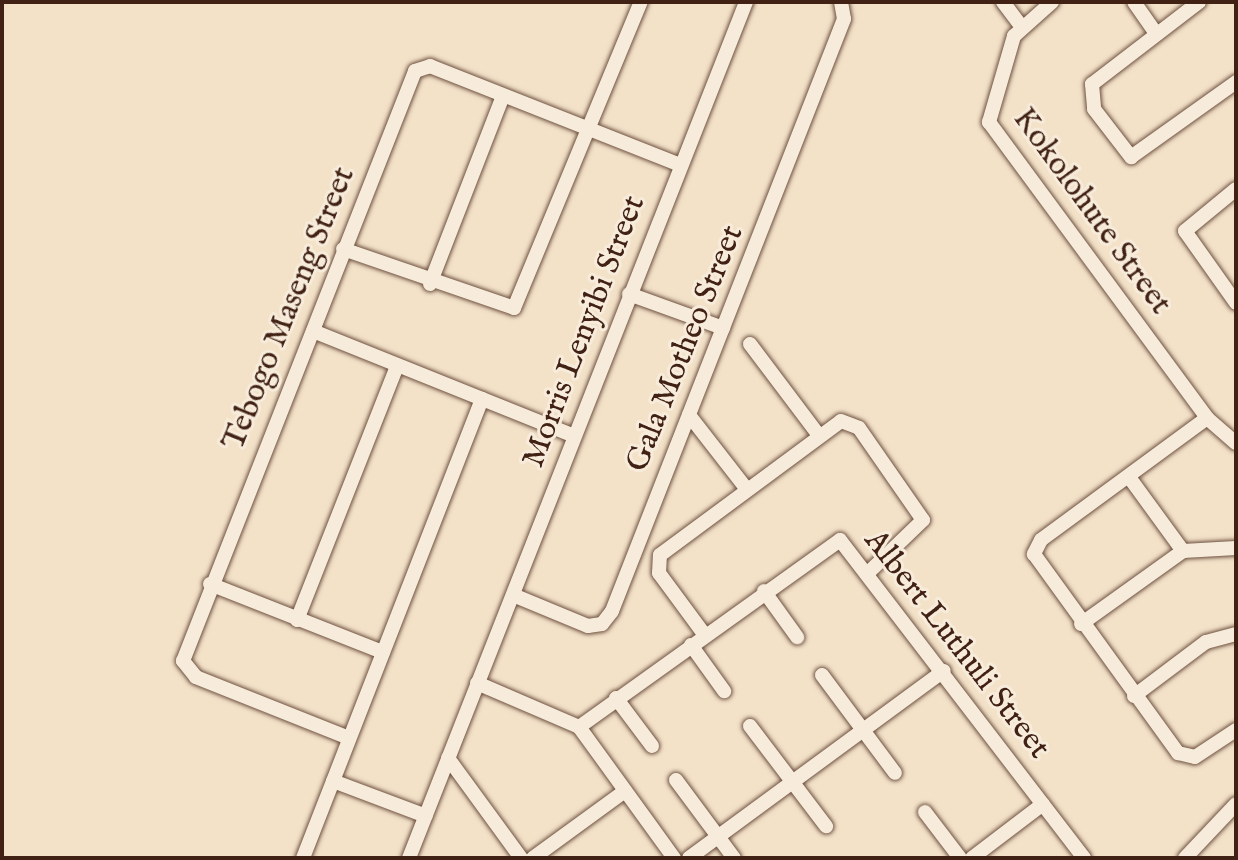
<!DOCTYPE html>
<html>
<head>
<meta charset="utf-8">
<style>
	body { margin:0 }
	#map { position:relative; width:1238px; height:860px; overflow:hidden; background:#f3e1c8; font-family:"IM FELL English",serif }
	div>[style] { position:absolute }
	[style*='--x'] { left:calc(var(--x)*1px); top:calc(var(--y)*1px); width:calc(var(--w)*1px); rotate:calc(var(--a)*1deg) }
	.roads { filter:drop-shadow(0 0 2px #6e5140) drop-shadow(0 0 2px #6e5140) }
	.minor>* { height:14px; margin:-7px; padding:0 7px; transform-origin:7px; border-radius:7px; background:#f7ecdb }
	span { translate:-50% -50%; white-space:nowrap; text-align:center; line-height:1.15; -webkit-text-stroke:6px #f7ecdb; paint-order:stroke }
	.street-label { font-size:32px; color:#412113 }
	.frame { position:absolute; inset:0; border:4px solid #412113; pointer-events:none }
</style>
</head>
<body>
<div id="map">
	<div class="roads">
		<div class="minor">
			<div style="--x:1003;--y:2;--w:30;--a:53"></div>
			<div style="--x:1052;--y:2;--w:51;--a:138.2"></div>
			<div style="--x:1014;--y:36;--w:90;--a:106.2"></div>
			<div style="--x:989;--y:122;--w:368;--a:53.6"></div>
			<div style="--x:1207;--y:418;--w:38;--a:41"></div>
			<div style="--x:1134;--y:2;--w:38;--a:55"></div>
			<div style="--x:1199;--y:2;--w:135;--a:142.5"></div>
			<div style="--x:1092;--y:84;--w:25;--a:85"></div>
			<div style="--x:1094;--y:109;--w:61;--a:52.4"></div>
			<div style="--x:1131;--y:157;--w:129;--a:-35.5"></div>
			<div style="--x:1236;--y:189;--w:66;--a:140.5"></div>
			<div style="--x:1185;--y:231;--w:88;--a:54.7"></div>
			<div style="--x:343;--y:249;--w:181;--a:19"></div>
			<div style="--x:514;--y:308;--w:331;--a:-67.5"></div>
			<div style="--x:430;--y:284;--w:202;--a:-68.8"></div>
			<div style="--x:629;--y:294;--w:100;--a:19.9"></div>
			<div style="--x:313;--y:331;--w:281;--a:21.9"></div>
			<div style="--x:750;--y:344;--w:111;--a:53"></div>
			<div style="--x:689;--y:415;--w:91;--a:52.1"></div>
			<div style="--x:1207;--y:418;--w:206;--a:143.7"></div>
			<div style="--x:1041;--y:540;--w:16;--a:117"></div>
			<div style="--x:1034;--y:554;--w:246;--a:54.1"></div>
			<div style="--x:1178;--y:753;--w:17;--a:13"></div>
			<div style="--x:1195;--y:757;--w:49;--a:-33.4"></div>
			<div style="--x:1129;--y:477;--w:92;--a:53.9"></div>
			<div style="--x:210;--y:584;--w:186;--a:21.5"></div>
			<div style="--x:764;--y:591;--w:57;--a:54.3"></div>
			<div style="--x:513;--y:595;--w:81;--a:22.5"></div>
			<div style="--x:588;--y:626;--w:14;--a:-8"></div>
			<div style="--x:602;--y:624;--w:16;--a:-52"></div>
			<div style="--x:612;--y:611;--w:636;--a:-68.6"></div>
			<div style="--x:844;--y:19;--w:17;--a:-100"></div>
			<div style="--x:297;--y:620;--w:273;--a:-68.5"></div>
			<div style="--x:1081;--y:624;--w:125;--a:-35.6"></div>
			<div style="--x:1183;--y:551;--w:53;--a:-3.2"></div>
			<div style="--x:704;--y:634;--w:76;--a:-126.4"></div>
			<div style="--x:659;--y:573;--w:18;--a:-87"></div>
			<div style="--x:660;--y:555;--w:225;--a:-36.5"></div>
			<div style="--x:841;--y:421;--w:19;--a:21"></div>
			<div style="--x:859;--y:428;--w:112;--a:55.2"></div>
			<div style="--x:923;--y:520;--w:75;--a:136.1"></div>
			<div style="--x:691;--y:645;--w:57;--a:54.3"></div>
			<div style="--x:822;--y:675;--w:122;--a:53.3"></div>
			<div style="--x:477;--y:683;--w:111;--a:23.3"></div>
			<div style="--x:1134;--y:696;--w:90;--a:-36.9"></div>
			<div style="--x:1206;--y:642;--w:31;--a:-15"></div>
			<div style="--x:616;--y:698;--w:60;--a:53.1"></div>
			<div style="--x:750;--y:726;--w:126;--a:52.8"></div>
			<div style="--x:349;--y:738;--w:165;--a:-158.3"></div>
			<div style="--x:196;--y:677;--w:21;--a:-129"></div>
			<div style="--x:183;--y:661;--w:634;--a:-68.53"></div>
			<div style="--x:415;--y:71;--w:16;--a:-18"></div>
			<div style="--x:430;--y:66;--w:269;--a:21.6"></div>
			<div style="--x:448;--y:758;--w:124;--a:53.9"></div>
			<div style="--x:676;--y:780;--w:97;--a:53.4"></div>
			<div style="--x:333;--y:781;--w:99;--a:20.6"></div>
			<div style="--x:925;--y:812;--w:58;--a:52.7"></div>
			<div style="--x:303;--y:858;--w:493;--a:-68.7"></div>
			<div style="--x:409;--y:858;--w:920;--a:-68.51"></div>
			<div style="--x:533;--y:858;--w:114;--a:-36.1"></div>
			<div style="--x:674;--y:858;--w:162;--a:-125.9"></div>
			<div style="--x:579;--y:727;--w:321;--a:-35.6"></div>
			<div style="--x:840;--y:540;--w:401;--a:52.5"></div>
			<div style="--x:689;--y:858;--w:316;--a:-36.3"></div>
			<div style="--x:972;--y:858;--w:89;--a:-37.3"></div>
			<div style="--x:1185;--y:858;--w:74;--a:-46.6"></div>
		</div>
	</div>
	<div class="street-label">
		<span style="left:1091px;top:212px;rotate:54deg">Kokolohute Street</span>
		<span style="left:290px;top:309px;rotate:-68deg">Tebogo Maseng Street</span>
		<span style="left:585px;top:332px;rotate:-69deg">Morris Lenyibi Street</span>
		<span style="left:686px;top:349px;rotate:-68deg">Gala Motheo Street</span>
		<span style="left:956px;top:645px;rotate:52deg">Albert Luthuli Street</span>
	</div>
	<div class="frame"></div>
</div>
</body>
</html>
